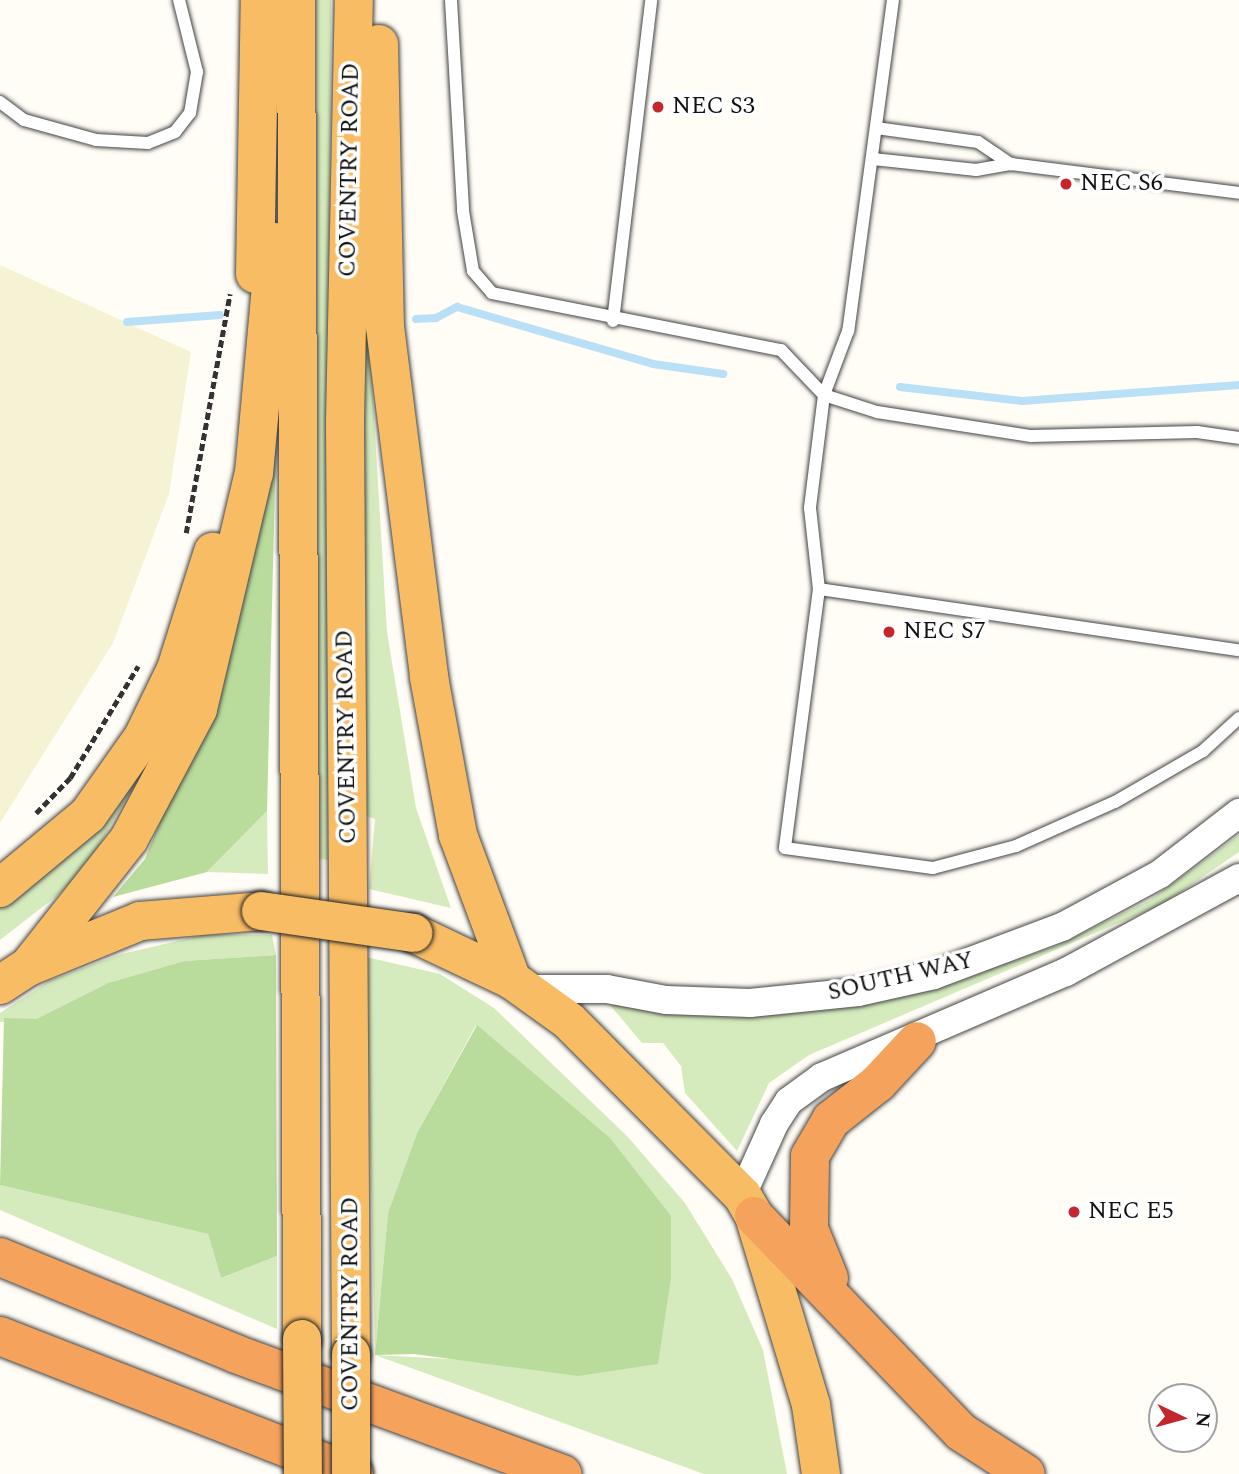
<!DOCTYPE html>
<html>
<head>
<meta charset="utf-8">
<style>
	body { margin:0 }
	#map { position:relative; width:1239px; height:1474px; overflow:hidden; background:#fffdf5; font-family:Spectral,serif }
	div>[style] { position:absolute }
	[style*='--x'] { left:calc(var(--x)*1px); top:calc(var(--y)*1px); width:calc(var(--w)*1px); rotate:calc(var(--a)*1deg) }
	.farmland>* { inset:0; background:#f6f3d4 }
	.green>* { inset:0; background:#d5ebbd }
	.forest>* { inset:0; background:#b9dc9c }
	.stream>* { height:8px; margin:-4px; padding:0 4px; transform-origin:4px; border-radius:4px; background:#b9e0f7 }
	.path>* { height:4.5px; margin-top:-2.25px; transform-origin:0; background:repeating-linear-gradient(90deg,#333 0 7px,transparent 0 10.5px) }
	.roads { filter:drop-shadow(0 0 2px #444) drop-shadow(0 0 2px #444) }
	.service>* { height:12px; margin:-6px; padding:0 6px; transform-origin:6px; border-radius:6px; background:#fff }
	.tertiary>* { height:28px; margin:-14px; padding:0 14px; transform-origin:14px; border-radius:14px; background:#fff }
	.trunk>* { height:38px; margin:-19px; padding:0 19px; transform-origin:19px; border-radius:19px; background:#f7bc64 }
	.motorway>* { height:38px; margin:-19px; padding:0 19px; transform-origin:19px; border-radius:19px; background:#f5a25d }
	.bridges { filter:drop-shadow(0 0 2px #222) drop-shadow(0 0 2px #222) }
	.trunk-bridge>* { height:38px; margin:-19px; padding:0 19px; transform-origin:19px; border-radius:19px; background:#f7bc64 }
	.dots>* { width:19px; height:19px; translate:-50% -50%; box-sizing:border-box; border:4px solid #fff; border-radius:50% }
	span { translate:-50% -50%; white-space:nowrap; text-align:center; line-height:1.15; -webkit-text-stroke:7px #fff; paint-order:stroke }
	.poi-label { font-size:24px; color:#111 }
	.left { translate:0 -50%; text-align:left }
	.street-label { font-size:24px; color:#111 }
	.north { position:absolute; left:1148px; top:1383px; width:70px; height:70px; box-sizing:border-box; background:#fff; border:2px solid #a0a0a0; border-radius:50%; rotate:95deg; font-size:19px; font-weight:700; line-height:28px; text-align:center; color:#111 }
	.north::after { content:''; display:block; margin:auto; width:24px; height:32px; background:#c4262e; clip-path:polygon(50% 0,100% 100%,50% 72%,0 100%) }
</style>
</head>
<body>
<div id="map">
	<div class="farmland">
		<div style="clip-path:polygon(0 265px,191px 352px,169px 494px,113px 643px,0 823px)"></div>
	</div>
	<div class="green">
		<div style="clip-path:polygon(316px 0,331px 0,328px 860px,316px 858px)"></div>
		<div style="clip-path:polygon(367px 301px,387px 632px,416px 808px,451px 908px,369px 889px,375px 819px,363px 815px,360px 538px)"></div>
		<div style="clip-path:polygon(160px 741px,92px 857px,63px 891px,0 940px,0 900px)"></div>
		<div style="clip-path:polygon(267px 811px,268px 874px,207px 872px)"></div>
		<div style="clip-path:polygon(1239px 835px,1239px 852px,1163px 904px,809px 1055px,769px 1083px,737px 1151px,685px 1093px,681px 1066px,663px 1043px,642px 1043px,610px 1005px,925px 991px,1056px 946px,1150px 900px)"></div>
		<div style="clip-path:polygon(207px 934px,272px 935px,276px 955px,184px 961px,108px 983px,36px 1019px,0 1022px,0 1013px,49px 981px,118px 955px)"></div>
		<div style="clip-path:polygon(evenodd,366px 957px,440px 974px,494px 1008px,628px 1137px,685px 1203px,732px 1279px,763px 1350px,787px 1474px,704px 1474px,375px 1355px,366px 957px,476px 1025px,467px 1360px,375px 1355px,388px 1213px,417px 1133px,476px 1025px)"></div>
		<div style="clip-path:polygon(0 1185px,208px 1234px,221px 1278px,277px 1256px,277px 1329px,0 1210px)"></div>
	</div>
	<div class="forest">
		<div style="clip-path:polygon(279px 321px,267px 811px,207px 872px,113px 897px,145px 859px,218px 677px)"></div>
		<div style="clip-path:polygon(276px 955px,277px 1256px,221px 1278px,208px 1234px,0 1185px,4px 1018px,36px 1019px,108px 983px,184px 961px)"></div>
		<div style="clip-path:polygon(477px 1025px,610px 1138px,671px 1216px,671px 1278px,658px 1364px,578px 1376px,414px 1354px,375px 1355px,388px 1213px,417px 1133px)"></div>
	</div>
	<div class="stream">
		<div style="--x:416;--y:319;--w:20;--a:-3"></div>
		<div style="--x:436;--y:318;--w:24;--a:-28"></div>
		<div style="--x:457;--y:307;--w:204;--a:16.2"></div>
		<div style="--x:653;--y:364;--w:71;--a:8.1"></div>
		<div style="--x:127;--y:322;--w:93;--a:-4.3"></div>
		<div style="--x:900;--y:387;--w:123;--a:6.5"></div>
		<div style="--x:1022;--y:401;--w:218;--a:-4.2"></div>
	</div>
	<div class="path">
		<div style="--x:186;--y:533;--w:243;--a:-79.6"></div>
		<div style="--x:36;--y:813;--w:49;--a:-45.8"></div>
		<div style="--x:70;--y:778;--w:131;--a:-58.7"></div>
	</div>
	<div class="roads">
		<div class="service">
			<div style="--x:451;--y:0;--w:211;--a:86.7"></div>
			<div style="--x:463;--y:211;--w:61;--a:80.5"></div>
			<div style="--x:473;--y:271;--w:29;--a:49"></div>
			<div style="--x:492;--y:293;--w:295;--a:11.2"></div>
			<div style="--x:781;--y:350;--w:62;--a:46.3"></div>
			<div style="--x:824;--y:395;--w:56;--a:17.8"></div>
			<div style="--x:877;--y:412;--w:156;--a:8.9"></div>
			<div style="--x:1031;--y:436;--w:166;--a:-1.4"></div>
			<div style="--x:1197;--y:432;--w:42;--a:8.1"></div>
			<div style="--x:893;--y:0;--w:334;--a:97.7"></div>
			<div style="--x:848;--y:331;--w:68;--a:110.6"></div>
			<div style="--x:824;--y:395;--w:114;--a:97.1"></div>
			<div style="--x:810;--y:508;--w:81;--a:83.7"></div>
			<div style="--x:819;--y:589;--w:261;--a:97.5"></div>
			<div style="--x:785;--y:848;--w:149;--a:7.7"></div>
			<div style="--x:933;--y:868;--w:86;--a:-14.8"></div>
			<div style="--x:1016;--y:846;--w:108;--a:-24"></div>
			<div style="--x:1115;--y:802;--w:102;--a:-30.1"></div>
			<div style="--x:1203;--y:751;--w:49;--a:-42.5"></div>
			<div style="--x:0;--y:102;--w:30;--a:37"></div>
			<div style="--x:24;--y:120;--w:75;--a:15.5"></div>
			<div style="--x:96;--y:140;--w:52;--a:3.3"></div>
			<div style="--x:148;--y:143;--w:29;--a:-22"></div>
			<div style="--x:175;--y:132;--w:24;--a:-52"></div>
			<div style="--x:190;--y:113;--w:42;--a:-80.3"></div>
			<div style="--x:197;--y:72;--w:74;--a:-104"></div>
			<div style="--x:876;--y:128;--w:103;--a:7.8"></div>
			<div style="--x:978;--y:142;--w:40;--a:34"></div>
			<div style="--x:873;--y:159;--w:104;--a:6.1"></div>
			<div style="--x:976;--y:170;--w:36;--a:-10"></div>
			<div style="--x:1011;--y:164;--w:230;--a:7.2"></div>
			<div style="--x:613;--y:321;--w:323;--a:-83.2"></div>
			<div style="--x:819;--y:589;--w:424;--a:8.3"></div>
		</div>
		<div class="tertiary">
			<div style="--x:525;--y:989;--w:82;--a:0"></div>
			<div style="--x:607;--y:989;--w:60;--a:10.6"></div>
			<div style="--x:666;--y:1000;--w:84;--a:2"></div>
			<div style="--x:750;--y:1003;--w:109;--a:-5.8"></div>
			<div style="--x:858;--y:992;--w:78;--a:-12.6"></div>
			<div style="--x:934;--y:975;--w:137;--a:-20.6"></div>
			<div style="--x:1062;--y:927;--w:111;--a:-28.4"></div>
			<div style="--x:1160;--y:874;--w:100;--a:-37.7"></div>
			<div style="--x:742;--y:1195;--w:78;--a:-65.7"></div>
			<div style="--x:774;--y:1124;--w:27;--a:-57"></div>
			<div style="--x:789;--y:1101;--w:41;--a:-36"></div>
			<div style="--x:822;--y:1077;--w:266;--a:-23.3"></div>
			<div style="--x:1066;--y:972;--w:197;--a:-28.5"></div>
		</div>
		<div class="trunk">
			<div style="--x:296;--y:0;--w:1339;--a:89.74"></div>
			<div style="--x:379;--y:44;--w:283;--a:88.8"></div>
			<div style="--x:385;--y:327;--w:353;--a:82.8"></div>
			<div style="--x:429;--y:677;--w:161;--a:79.6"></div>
			<div style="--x:458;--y:835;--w:155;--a:69.6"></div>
			<div style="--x:255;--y:274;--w:274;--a:-89"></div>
			<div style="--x:0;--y:888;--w:114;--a:-39.7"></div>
			<div style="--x:88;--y:815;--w:95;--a:-54.8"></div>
			<div style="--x:143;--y:737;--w:76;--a:-64.1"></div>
			<div style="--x:176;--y:669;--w:123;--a:-72.5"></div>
			<div style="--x:413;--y:933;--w:110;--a:25.4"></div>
			<div style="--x:512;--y:980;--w:70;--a:35.7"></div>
			<div style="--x:569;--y:1021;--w:245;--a:45.2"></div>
			<div style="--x:742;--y:1195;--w:24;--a:60"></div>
			<div style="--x:754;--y:1216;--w:197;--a:73.2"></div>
			<div style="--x:811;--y:1405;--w:70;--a:81.8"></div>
			<div style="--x:28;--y:967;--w:163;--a:-51.7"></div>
			<div style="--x:129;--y:839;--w:147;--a:-62"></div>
			<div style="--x:198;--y:709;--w:243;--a:-76.7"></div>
			<div style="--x:254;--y:473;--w:232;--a:-84.8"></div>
			<div style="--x:0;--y:985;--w:33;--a:-33"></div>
			<div style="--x:28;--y:967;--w:121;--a:-22.3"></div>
			<div style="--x:140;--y:921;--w:121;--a:-4.7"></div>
			<div style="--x:351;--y:1354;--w:933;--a:-90.37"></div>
			<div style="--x:345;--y:421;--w:421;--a:-88.8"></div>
		</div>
		<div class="motorway">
			<div style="--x:754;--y:1216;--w:299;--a:46.2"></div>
			<div style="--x:961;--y:1432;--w:77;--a:32.9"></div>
			<div style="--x:0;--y:1257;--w:255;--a:22.3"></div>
			<div style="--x:236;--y:1354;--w:348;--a:20.2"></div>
			<div style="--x:829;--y:1278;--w:53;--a:-112.2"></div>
			<div style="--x:809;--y:1229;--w:73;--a:-89.2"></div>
			<div style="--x:810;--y:1156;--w:42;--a:-59.7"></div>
			<div style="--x:831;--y:1120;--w:60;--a:-38.2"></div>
			<div style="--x:878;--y:1083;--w:57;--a:-47.1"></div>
			<div style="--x:0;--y:1336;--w:380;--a:21.3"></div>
		</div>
	</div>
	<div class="bridges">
		<div class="trunk-bridge">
			<div style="--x:261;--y:911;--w:154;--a:8.2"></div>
			<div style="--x:302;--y:1339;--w:135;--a:89.6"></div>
			<div style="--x:351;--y:1354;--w:120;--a:90"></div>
		</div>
	</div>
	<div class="dots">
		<div style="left:658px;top:107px;background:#c4262e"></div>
		<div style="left:1066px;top:184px;background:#c4262e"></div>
		<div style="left:889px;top:632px;background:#c4262e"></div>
		<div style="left:1074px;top:1212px;background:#c4262e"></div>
	</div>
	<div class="poi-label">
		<span class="left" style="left:672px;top:107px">NEC S3</span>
		<span class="left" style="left:1080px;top:184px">NEC S6</span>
		<span class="left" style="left:903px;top:632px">NEC S7</span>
		<span class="left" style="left:1088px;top:1212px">NEC E5</span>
	</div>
	<div class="street-label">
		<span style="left:350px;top:170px;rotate:-89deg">COVENTRY ROAD</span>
		<span style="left:347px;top:737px;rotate:-91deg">COVENTRY ROAD</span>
		<span style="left:901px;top:977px;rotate:-13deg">SOUTH WAY</span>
		<span style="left:351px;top:1304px;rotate:-90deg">COVENTRY ROAD</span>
	</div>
	<div class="north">N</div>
</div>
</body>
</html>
